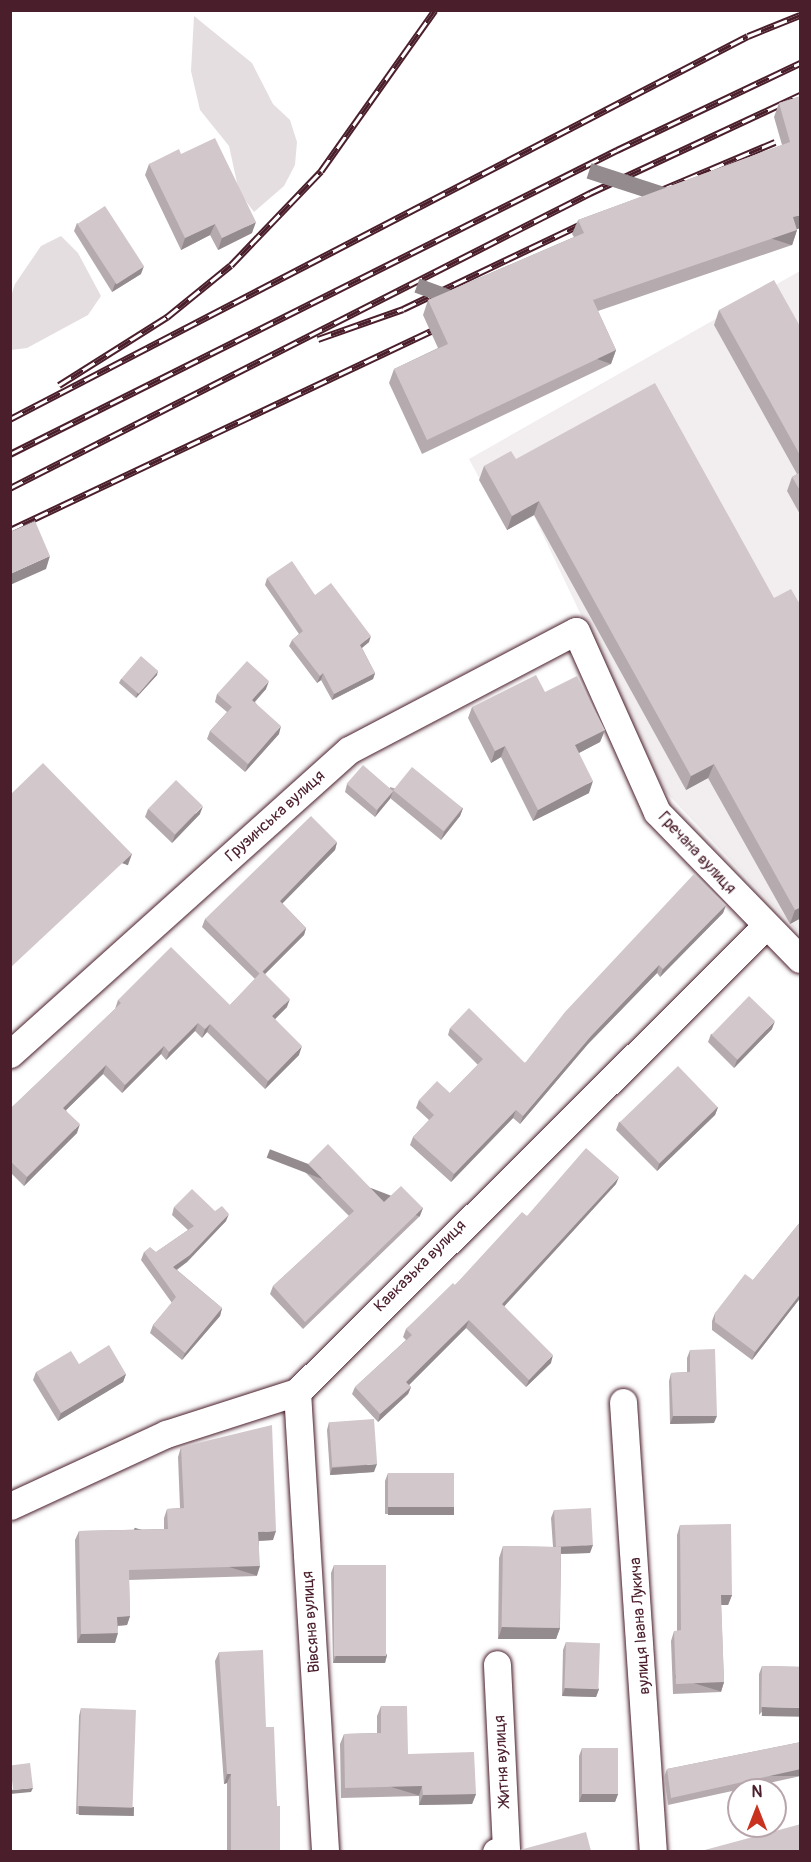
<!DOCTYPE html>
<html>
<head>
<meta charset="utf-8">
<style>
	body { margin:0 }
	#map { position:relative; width:811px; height:1862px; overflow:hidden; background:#fff; font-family:Pangolin,sans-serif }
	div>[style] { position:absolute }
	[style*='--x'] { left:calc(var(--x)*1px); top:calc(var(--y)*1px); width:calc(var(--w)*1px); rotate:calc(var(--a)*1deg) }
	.built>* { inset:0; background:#f2eeef }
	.green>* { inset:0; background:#e5dee0 }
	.roads { filter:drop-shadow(0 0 2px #4a1f2b) drop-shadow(0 0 2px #4a1f2b) }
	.minor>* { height:27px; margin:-13.5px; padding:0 13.5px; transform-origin:13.5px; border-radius:13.5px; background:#fff }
	.rail>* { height:7px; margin-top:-3.5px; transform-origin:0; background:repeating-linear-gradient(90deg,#fff 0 14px,#4a1f2b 0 28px); box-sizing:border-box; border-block:2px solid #4a1f2b }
	.wall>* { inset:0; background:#b5abaf }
	.shaded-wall>* { inset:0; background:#938b8e; transform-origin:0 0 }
	.building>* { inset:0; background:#d2c7cb; transform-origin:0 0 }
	span { translate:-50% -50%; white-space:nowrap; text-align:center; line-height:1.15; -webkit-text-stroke:6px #fff; paint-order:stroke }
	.street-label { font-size:16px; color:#4a1f2b }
	.frame { position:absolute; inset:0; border:12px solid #4a1f2b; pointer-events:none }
	.north { position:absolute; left:727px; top:1778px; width:60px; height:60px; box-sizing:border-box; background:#fff; border:2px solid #b7a5aa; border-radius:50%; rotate:0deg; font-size:16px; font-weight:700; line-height:24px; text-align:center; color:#4a1f2b }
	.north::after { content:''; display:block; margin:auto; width:21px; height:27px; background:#c8321e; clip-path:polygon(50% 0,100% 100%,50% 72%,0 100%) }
</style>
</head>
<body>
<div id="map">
	<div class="built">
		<div style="clip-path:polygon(800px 271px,800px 934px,664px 790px,534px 516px,507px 530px,469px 459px)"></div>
	</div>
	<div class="green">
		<div style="clip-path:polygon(194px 16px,252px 63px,273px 104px,290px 120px,297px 142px,295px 165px,284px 186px,254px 212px,239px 192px,229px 146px,200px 110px,191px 71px)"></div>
		<div style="clip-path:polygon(61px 236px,78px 253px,101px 296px,88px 315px,27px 348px,11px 350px,11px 296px,15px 284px,41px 246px)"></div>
	</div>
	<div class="roads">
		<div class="minor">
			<div style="--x:10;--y:1054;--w:455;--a:-41.9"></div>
			<div style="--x:349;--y:750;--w:256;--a:-27.7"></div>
			<div style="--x:576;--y:631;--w:198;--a:65.9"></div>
			<div style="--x:657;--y:812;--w:205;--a:45.8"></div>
			<div style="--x:297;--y:1392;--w:461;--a:86.5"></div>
			<div style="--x:623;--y:1402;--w:451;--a:86.2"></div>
			<div style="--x:10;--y:1506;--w:172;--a:-24.8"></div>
			<div style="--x:166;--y:1434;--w:138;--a:-17.8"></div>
			<div style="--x:297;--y:1392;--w:661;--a:-44.82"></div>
			<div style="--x:496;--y:1852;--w:10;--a:-17"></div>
			<div style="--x:506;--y:1849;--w:185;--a:-92.8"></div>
		</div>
	</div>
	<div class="rail">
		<div style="--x:659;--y:191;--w:126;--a:-22.9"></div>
		<div style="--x:318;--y:339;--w:90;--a:-19.4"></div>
		<div style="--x:403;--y:309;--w:207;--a:-25.5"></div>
		<div style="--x:59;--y:385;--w:128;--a:-32.2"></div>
		<div style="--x:167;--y:317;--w:82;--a:-39.1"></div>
		<div style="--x:231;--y:265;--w:130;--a:-46.2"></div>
		<div style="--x:321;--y:171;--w:197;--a:-54.7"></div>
		<div style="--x:10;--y:419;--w:831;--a:-27.43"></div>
		<div style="--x:748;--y:36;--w:56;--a:-22"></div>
		<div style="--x:10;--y:454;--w:679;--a:-26.6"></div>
		<div style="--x:617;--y:150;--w:203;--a:-25.4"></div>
		<div style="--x:10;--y:488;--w:651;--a:-26.96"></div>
		<div style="--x:590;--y:193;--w:232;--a:-25"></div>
		<div style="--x:10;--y:530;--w:480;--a:-25.3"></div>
	</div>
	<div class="wall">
		<div style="clip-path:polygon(801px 96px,797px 230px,792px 245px,598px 311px,616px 350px,611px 364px,422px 454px,389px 383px,394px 369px,438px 348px,423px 315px,428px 300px,574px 237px,572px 234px,578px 220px,782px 145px,774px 117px,779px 103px)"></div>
		<div style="clip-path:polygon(181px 154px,252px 233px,218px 250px,210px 235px,181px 250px,145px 175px,149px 164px)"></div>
		<div style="clip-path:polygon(77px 223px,141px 274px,112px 292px,74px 231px)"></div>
		<div style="clip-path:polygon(719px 310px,801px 328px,801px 516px,787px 491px,792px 477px,797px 474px,714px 325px)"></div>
		<div style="clip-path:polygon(516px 459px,774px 598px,801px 606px,801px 918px,790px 924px,708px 778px,686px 790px,534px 515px,507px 530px,479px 480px,484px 466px)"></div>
		<div style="clip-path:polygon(267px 578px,315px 595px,369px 642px,362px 648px,375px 673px,373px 679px,332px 700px,321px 680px,317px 683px,289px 646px,292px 640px,299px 634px,265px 585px)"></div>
		<div style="clip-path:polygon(157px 675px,136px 698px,119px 683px,121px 679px)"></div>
		<div style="clip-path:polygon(266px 689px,255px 702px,279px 734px,245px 772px,207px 739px,210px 731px,227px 712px,215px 702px,217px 694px)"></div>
		<div style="clip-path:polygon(545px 692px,605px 730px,600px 742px,579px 753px,589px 793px,533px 821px,501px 757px,491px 763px,468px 718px,472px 707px)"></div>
		<div style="clip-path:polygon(347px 784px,390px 788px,390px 787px,463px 808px,460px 816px,441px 840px,390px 798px,375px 817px,345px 792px)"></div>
		<div style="clip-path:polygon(148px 809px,200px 814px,172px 843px,145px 817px)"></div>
		<div style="clip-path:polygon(337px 842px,335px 850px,282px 903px,306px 928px,304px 935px,265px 974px,287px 1007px,275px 1019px,299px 1055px,265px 1089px,207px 1032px,202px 1038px,195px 1031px,166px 1060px,161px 1054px,122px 1093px,103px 1074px,66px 1110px,77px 1133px,24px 1186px,10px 1172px,10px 1109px,115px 1009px,118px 1000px,230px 1005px,255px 979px,202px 927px,205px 919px)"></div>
		<div style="clip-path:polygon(726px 905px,723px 913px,660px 977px,657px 973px,588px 1044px,520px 1124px,513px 1118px,451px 1182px,410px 1145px,413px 1137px,429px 1120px,416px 1108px,419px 1100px,450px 1093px,478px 1065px,448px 1035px,450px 1028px,525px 1063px)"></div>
		<div style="clip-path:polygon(772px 1029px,734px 1068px,708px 1042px,711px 1034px)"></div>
		<div style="clip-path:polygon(718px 1107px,715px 1115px,657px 1171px,616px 1130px,619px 1122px)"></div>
		<div style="clip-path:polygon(308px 1164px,384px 1202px,420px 1216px,303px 1329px,270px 1294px,273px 1286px,349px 1216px,305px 1172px)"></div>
		<div style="clip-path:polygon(616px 1184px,504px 1306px,551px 1363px,526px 1387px,466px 1328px,409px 1385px,411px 1387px,408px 1394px,378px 1422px,352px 1394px,355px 1387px,406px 1340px,403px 1337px,406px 1329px,455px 1285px,527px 1216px)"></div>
		<div style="clip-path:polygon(174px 1207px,226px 1221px,187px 1262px,177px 1270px,222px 1308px,220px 1316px,182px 1360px,150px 1333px,153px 1325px,172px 1303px,141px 1260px,144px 1252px,156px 1252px,188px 1230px,172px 1215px)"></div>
		<div style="clip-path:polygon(801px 1221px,801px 1297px,752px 1360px,712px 1330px,712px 1321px,715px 1313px,753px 1280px)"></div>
		<div style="clip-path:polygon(690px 1350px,714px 1423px,670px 1424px,669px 1381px,671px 1373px,687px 1372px,687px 1358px)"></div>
		<div style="clip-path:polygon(79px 1364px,126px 1374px,123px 1382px,58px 1421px,33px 1380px,36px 1372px)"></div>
		<div style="clip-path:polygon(329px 1422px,374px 1472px,330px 1475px,327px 1430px)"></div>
		<div style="clip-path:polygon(181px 1447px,273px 1540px,259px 1541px,257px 1576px,129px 1580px,130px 1616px,127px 1625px,118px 1626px,115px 1643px,77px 1643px,75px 1540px,79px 1531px,164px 1529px,164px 1518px,167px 1509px,180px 1508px,178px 1457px)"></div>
		<div style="clip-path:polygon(388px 1473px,454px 1507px,451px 1514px,385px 1514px,385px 1481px)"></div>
		<div style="clip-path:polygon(554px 1510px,590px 1553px,561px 1554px,560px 1628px,556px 1639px,498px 1639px,499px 1558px,503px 1546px,553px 1547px,551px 1518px)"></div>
		<div style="clip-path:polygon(680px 1525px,732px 1595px,728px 1605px,721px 1605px,724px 1682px,721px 1692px,673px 1694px,671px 1641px,674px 1631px,677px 1631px,677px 1535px)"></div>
		<div style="clip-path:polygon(334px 1565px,387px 1655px,385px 1663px,333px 1663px,331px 1573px)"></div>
		<div style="clip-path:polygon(566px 1642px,599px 1689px,596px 1697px,562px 1696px,563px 1650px)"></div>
		<div style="clip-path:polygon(219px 1652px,266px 1727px,277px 1806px,280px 1851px,227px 1851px,227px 1783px,224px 1784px,215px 1661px)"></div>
		<div style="clip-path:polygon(762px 1666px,801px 1667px,759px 1715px,759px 1674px)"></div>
		<div style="clip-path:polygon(381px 1706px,408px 1754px,476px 1794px,472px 1804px,419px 1805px,419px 1796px,341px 1798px,340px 1744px,344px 1734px,377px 1733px,377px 1716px)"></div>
		<div style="clip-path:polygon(81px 1708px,131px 1815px,76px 1814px,79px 1716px)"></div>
		<div style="clip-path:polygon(801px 1742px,801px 1776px,668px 1805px,664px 1777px,667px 1769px)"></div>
		<div style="clip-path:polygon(582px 1748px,618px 1794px,615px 1802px,579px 1802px,579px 1756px)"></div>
	</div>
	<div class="shaded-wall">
		<div style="clip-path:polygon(801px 215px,801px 228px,788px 232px,793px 217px)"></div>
		<div style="clip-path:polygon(256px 222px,252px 233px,218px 250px,222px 238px)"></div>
		<div style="clip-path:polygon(215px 224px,210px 235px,181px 250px,185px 238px)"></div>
		<div style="left:797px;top:230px;width:16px;height:216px;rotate:108deg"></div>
		<div style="clip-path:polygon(144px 266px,141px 274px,112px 292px,115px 284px)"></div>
		<div style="left:616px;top:350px;width:15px;height:209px;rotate:110deg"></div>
		<div style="clip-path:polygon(539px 501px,534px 515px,507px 530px,512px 516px)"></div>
		<div style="clip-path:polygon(50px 556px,46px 569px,10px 585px,10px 574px)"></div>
		<div style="clip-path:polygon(371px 636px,369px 642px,358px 651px,360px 645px)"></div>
		<div style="clip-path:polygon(158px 671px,157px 675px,136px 698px,137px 694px)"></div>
		<div style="clip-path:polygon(323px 673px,321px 680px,317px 683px,320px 676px)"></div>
		<div style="clip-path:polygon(375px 673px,373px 679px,332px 700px,334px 694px)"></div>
		<div style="clip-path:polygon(269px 681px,266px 689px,249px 708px,252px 700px)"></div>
		<div style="clip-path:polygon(281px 726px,279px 734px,245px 772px,248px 764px)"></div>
		<div style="clip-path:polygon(605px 730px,600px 742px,571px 757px,575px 745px)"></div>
		<div style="clip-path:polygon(505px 746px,501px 757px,491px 763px,495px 751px)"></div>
		<div style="clip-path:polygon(714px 764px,708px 778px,686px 790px,691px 776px)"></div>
		<div style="clip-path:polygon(593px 781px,589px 793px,533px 821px,538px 810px)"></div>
		<div style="clip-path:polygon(393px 791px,390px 799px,375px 817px,378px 809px)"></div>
		<div style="clip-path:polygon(203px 806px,200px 814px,172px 843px,175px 835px)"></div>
		<div style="clip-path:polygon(463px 808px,460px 816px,441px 840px,444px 832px)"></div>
		<div style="clip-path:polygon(337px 842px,335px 850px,277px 909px,280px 901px)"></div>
		<div style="left:132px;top:854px;width:12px;height:167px;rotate:110deg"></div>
		<div style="clip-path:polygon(726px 905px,723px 913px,660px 977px,663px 969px)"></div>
		<div style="clip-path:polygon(801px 907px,801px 918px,790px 924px,795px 910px)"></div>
		<div style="clip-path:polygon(306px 928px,304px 935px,257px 982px,260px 974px)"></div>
		<div style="clip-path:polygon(659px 965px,657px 973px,588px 1044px,520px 1124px,523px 1116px,591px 1036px)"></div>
		<div style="clip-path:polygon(290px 999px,287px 1007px,269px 1025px,272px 1016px)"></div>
		<div style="clip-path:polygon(775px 1021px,772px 1029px,734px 1068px,737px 1060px)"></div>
		<div style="clip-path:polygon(198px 1023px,195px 1031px,166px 1060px,169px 1052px)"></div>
		<div style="clip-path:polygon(210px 1024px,207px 1032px,202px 1038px,205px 1029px)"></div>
		<div style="clip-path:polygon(164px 1046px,161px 1054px,122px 1093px,125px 1085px)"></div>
		<div style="clip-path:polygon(302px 1046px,299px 1055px,265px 1089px,268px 1081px)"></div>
		<div style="clip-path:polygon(106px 1065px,103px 1074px,60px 1116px,63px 1108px)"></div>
		<div style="clip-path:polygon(718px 1107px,715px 1115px,657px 1171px,659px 1164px)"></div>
		<div style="clip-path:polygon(516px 1110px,513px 1118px,451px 1182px,454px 1174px)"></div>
		<div style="clip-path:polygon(80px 1124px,77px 1133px,24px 1186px,27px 1177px)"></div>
		<div style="clip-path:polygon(619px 1177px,616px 1184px,500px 1311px,502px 1304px)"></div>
		<div style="left:423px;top:1208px;width:9px;height:164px;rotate:111deg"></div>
		<div style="clip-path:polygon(229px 1214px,226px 1221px,187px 1262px,170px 1274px,173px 1267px)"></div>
		<div style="clip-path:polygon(801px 1293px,801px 1297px,752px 1360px,755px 1352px)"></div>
		<div style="clip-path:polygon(222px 1308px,220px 1316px,182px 1360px,185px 1353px)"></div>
		<div style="clip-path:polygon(469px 1320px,466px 1328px,404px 1390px,406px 1382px)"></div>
		<div style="clip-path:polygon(553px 1355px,551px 1363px,526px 1387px,529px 1380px)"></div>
		<div style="clip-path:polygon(126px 1374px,123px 1382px,58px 1421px,61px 1413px)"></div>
		<div style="clip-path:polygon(411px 1387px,408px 1394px,378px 1422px,380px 1414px)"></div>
		<div style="clip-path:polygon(673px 1416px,717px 1416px,714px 1423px,670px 1424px)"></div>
		<div style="clip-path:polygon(377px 1464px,374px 1472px,330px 1475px,332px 1468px)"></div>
		<div style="left:388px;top:1507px;width:66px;height:8px"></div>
		<div style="clip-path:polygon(276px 1531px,273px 1540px,255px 1541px,258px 1532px)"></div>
		<div style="clip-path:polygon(593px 1545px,590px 1553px,553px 1554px,556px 1546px)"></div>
		<div style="left:260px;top:1566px;width:10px;height:131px;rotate:107deg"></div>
		<div style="clip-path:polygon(721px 1595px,732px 1595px,728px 1605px,717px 1605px)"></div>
		<div style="clip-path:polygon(130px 1616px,127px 1625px,114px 1626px,117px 1617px)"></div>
		<div style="clip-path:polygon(502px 1627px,560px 1628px,556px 1639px,498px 1639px)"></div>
		<div style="clip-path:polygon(118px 1633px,115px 1643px,77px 1643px,81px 1634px)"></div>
		<div style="clip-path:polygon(387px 1655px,385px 1663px,333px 1663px,336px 1656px)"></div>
		<div style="left:724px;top:1682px;width:10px;height:48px;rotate:107deg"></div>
		<div style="clip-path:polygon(565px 1688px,599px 1689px,596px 1697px,562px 1696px)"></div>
		<div style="left:762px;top:1707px;width:39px;height:9px;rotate:1deg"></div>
		<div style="left:801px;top:1769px;width:7px;height:133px;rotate:90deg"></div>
		<div style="clip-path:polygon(227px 1774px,231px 1774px,227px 1783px,224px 1784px)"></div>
		<div style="left:422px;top:1786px;width:10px;height:77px;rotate:107deg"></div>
		<div style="clip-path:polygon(33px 1788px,31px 1792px,10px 1794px,10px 1790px)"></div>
		<div style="clip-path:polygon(476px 1794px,472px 1804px,419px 1805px,423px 1795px)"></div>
		<div style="clip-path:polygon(582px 1794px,618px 1794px,615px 1802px,579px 1802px)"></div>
		<div style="left:79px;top:1806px;width:55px;height:9px;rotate:1deg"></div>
	</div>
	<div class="building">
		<div style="clip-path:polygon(801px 96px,801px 215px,793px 217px,797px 230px,593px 300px,616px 350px,427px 440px,394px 369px,448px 344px,428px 300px,584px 233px,578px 220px,790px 142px,779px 103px)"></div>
		<div style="clip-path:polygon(215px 138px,256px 222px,222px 238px,215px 224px,185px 238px,149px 164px,179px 149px,181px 154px)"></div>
		<div style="left:105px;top:206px;width:72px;height:33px;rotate:57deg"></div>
		<div style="clip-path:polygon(774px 280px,801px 328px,801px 457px,719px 310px)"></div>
		<div style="clip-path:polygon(655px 383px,774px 598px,791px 589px,801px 606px,801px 907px,795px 910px,714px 764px,691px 776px,539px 501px,512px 516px,484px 466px,511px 451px,516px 459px)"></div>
		<div style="clip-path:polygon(801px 472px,801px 492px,792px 477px)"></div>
		<div style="clip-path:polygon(35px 521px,50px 556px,10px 574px,10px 532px)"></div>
		<div style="clip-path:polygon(292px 561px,315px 595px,331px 583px,371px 636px,360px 645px,375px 673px,334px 694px,323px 673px,320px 676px,292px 640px,303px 631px,267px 578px)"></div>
		<div style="left:141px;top:656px;width:23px;height:30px;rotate:41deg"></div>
		<div style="clip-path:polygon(247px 661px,269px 681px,252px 700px,281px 726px,248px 764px,210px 731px,232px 707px,217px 694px)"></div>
		<div style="clip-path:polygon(536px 675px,545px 692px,577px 676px,605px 730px,575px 745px,593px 781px,538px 810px,505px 746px,495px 751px,472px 707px)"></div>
		<div style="clip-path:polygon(43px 763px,132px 854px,10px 968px,10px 795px)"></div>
		<div style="left:363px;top:765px;width:40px;height:25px;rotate:41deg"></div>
		<div style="left:412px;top:767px;width:65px;height:30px;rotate:39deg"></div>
		<div style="left:176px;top:780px;width:37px;height:40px;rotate:44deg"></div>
		<div style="clip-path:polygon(311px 816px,337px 842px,280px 901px,306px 928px,260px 974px,205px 919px)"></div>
		<div style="clip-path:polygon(694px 874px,726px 905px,663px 969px,659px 965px,591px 1036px,523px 1116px,516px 1110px,454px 1174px,413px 1137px,434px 1115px,419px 1100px,437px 1081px,450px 1093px,483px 1059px,450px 1028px,469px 1008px,525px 1063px,565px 1012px)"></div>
		<div style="clip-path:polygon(171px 947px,230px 1005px,262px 971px,290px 999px,272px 1016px,302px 1046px,268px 1081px,210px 1024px,205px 1029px,198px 1023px,169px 1052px,164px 1046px,125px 1085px,106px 1065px,63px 1108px,80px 1124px,27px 1177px,10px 1161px,10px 1109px,121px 1003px,118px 1000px)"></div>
		<div style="left:749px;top:996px;width:36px;height:54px;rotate:44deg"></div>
		<div style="left:678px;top:1066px;width:57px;height:81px;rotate:46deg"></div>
		<div style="clip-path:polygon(328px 1144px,384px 1202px,401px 1186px,423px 1208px,305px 1322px,273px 1286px,354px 1211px,308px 1164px)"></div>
		<div style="clip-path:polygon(586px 1148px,619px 1177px,502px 1304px,553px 1355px,529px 1380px,469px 1320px,406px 1382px,411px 1387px,380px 1414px,355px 1387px,412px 1335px,406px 1329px,453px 1283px,455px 1285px,522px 1212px,527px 1216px)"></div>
		<div style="clip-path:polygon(192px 1189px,215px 1211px,222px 1206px,229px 1214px,190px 1255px,173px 1267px,222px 1308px,185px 1353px,153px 1325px,176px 1297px,144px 1252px,150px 1247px,156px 1252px,194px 1226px,174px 1207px)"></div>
		<div style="clip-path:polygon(801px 1221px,801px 1293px,755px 1352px,715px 1322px,715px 1313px,745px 1274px,753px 1280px)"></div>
		<div style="clip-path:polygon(109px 1345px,126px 1374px,61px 1413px,36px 1372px,71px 1351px,79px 1364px)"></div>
		<div style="clip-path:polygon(715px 1349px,717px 1416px,673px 1416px,671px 1373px,690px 1372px,690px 1350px)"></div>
		<div style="left:374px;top:1419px;width:45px;height:45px;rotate:86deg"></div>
		<div style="clip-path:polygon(272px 1425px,276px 1531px,258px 1532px,260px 1566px,129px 1570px,130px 1616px,117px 1617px,118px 1633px,81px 1634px,79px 1531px,168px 1529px,167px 1509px,184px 1508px,181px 1447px)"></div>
		<div style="left:388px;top:1473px;width:66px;height:34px"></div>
		<div style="left:591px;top:1508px;width:37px;height:37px;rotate:87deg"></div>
		<div style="clip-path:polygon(731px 1524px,732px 1595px,721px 1595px,724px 1682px,676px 1684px,674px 1631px,681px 1630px,680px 1525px)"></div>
		<div style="left:503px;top:1546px;width:58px;height:81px;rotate:1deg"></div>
		<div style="left:334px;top:1565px;width:52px;height:91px"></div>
		<div style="left:566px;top:1642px;width:34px;height:46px;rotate:2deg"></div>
		<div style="clip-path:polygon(263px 1650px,266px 1727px,274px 1727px,277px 1806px,280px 1806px,280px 1851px,231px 1851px,231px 1774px,227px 1774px,219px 1652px)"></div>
		<div style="left:762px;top:1666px;width:39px;height:41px;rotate:1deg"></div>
		<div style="clip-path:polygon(381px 1706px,407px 1706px,408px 1754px,474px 1752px,476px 1794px,423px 1795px,422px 1786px,345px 1788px,344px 1734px,381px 1733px)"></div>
		<div style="left:81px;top:1708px;width:55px;height:98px;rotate:2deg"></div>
		<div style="clip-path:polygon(801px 1742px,801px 1769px,671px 1798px,667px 1769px)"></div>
		<div style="left:582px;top:1748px;width:36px;height:46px"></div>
		<div style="left:30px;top:1763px;width:25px;height:20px;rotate:83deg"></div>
		<div style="clip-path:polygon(801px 1824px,801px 1851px,701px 1851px)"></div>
		<div style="clip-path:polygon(586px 1832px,591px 1851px,516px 1851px)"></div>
	</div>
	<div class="street-label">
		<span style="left:275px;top:816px;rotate:-42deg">Грузинська вулиця</span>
		<span style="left:697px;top:853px;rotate:47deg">Гречана вулиця</span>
		<span style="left:420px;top:1266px;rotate:-45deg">Кавказька вулиця</span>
		<span style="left:311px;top:1622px;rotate:-94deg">Вівсяна вулиця</span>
		<span style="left:640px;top:1626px;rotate:-94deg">вулиця Івана Лукича</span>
		<span style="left:502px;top:1761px;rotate:-93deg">Житня вулиця</span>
	</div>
	<div class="frame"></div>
	<div class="north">N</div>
</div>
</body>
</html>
